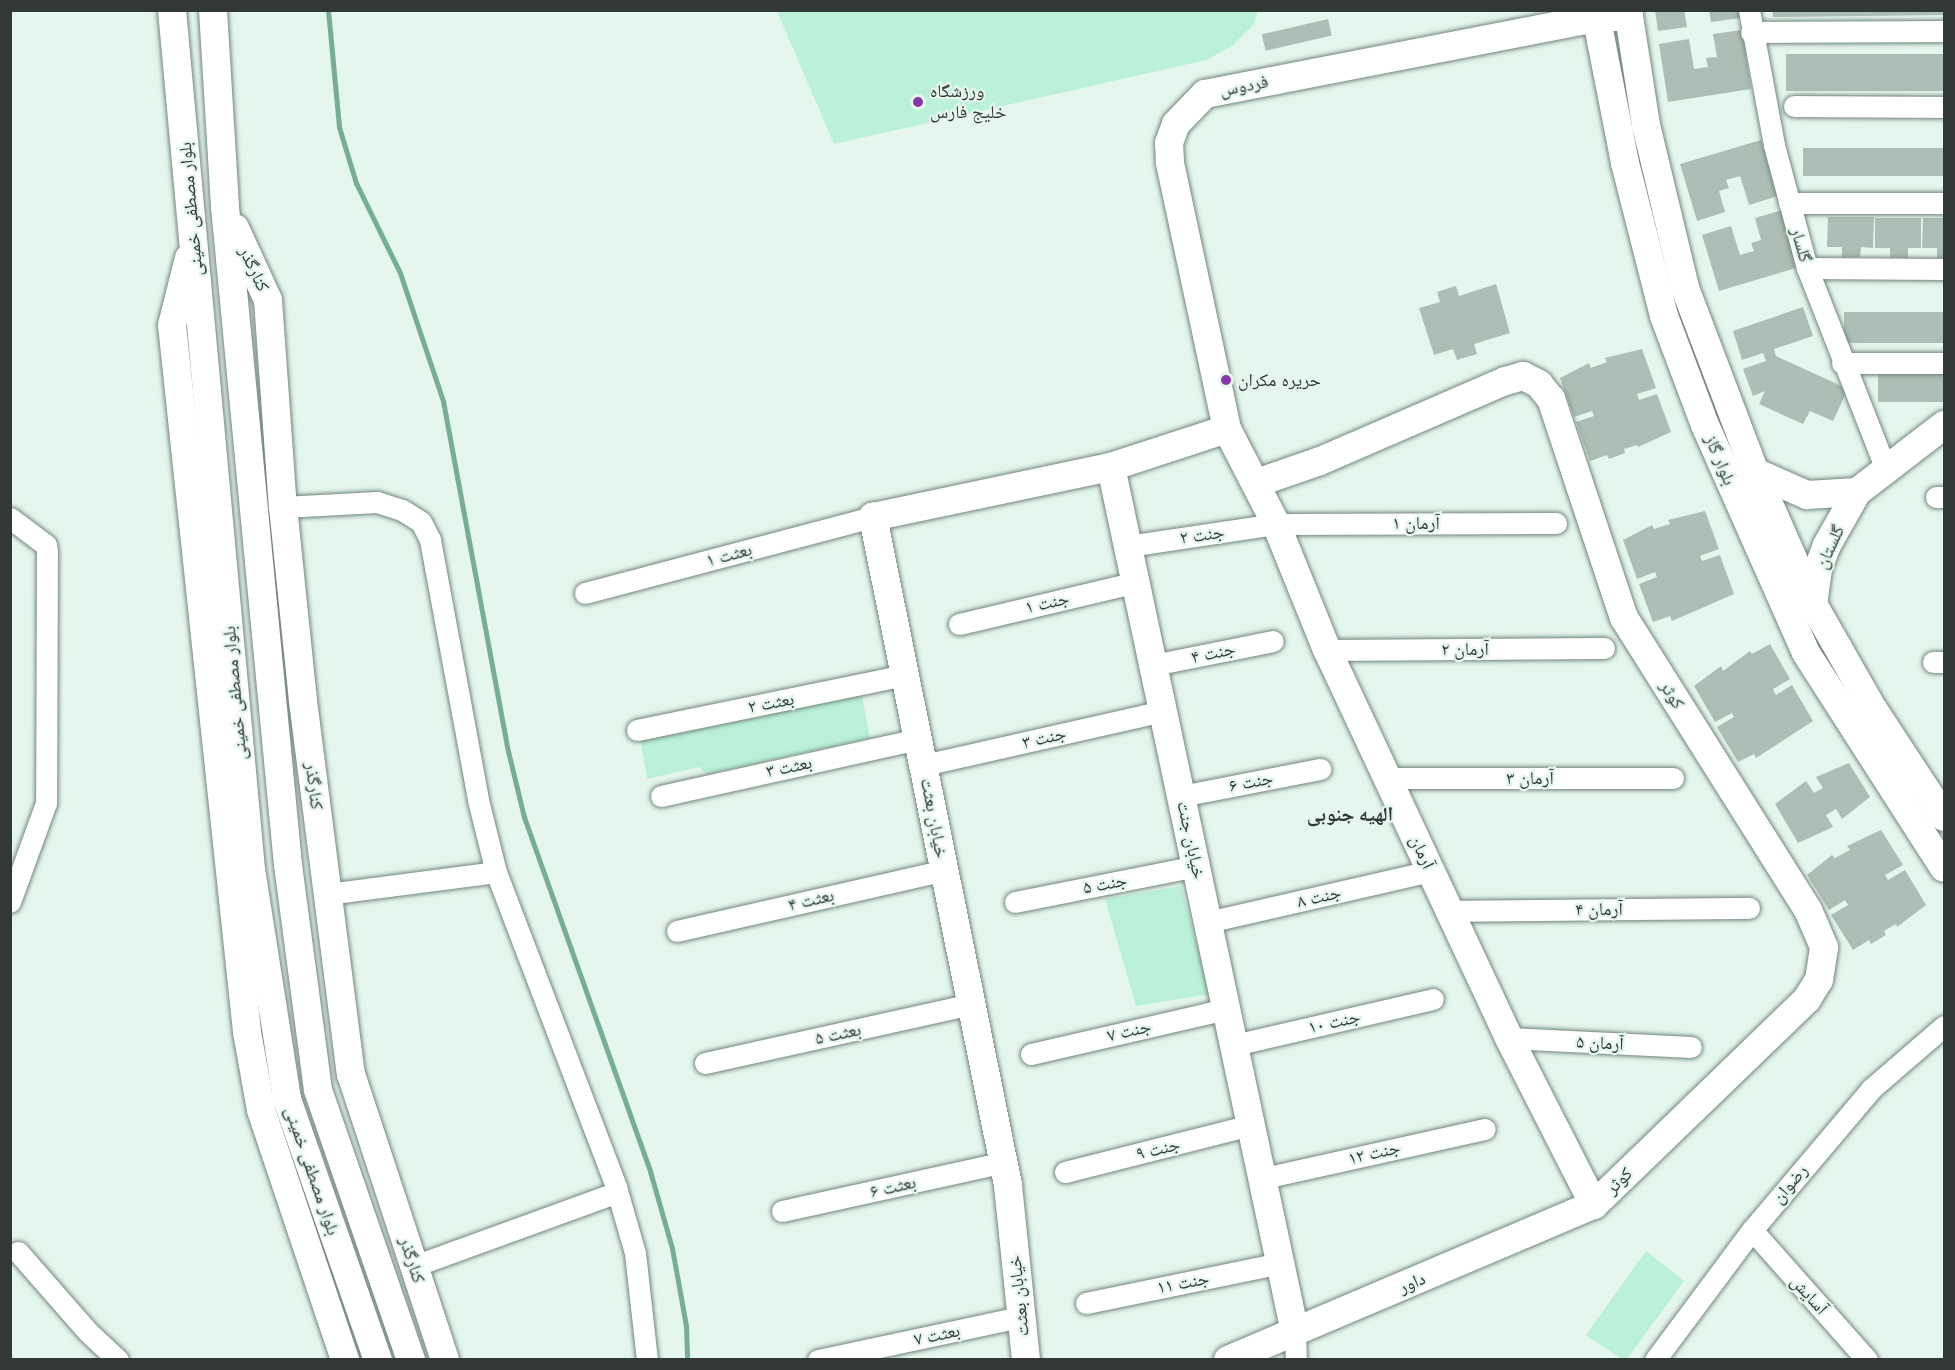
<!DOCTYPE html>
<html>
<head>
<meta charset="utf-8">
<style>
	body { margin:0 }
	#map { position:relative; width:1955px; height:1370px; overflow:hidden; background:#e4f6ed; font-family:Poppins,"Noto Naskh Arabic",sans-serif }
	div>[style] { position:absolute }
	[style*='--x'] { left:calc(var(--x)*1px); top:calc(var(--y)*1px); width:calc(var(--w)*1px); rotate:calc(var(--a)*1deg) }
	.green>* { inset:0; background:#baf1d8 }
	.stream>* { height:5px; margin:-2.5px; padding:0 2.5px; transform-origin:2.5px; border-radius:2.5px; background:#77ad95 }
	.building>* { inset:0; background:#acbeb5; transform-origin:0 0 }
	.roads { filter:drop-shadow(0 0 2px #74857d) drop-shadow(0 0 2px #74857d) }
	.street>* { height:21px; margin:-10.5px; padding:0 10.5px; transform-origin:10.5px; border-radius:10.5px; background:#fff }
	.secondary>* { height:28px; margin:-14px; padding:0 14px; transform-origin:14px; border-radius:14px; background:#fff }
	.dots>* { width:16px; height:16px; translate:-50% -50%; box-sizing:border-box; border:3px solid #e4f6ed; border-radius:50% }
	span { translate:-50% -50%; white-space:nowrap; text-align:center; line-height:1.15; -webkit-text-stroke:4.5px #e4f6ed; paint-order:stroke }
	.street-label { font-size:18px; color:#313835 }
	.poi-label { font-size:18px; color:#313835 }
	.left { translate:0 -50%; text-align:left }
	.neighbourhood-label { font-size:20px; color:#313835; font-weight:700 }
	.frame { position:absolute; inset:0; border:12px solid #313835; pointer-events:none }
</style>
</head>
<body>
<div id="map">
	<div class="green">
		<div style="clip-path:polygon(777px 11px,1258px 11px,1254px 24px,1232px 46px,1206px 60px,834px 144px)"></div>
		<div style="clip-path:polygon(861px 691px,870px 738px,707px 774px,699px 767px,647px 779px,640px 737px)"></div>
		<div style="clip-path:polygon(1181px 886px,1210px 994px,1136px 1006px,1105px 899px)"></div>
		<div style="clip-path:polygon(1646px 1251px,1684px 1281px,1627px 1359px,1622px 1359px,1586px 1335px)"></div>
	</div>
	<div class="stream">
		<div style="--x:328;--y:10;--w:118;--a:84.6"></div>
		<div style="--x:339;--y:127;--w:59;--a:73.1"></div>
		<div style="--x:356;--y:183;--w:100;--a:63.9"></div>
		<div style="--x:400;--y:273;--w:135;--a:71.4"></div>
		<div style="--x:443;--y:401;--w:356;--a:79.5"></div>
		<div style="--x:508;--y:751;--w:68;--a:76.4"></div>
		<div style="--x:524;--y:817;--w:376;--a:70.4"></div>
		<div style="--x:650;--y:1171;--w:80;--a:74.1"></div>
		<div style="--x:672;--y:1248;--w:79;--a:79.8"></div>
		<div style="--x:686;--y:1326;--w:34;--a:88"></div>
	</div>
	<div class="building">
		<div style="clip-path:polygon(1655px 10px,1684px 10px,1687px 27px,1658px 31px)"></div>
		<div style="clip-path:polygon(1709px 10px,1740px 10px,1741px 18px,1711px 22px)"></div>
		<div style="clip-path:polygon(1772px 10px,1944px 10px,1944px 15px,1773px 17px)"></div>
		<div style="left:1328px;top:19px;width:17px;height:68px;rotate:77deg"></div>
		<div style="clip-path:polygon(1742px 30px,1751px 89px,1668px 102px,1659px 44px,1689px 39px,1694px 69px,1708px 67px,1706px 58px,1717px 57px,1713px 34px)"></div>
		<div style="left:1944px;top:54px;width:37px;height:158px;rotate:90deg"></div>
		<div style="clip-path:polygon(1761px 140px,1778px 196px,1749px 205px,1740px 176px,1726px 180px,1729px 188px,1719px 191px,1725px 212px,1697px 221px,1680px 164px)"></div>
		<div style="left:1803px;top:148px;width:141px;height:28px"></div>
		<div style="clip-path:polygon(1783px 210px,1799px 267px,1719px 291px,1702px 235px,1731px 226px,1740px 255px,1754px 251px,1751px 243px,1761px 240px,1755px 218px)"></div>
		<div style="clip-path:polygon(1828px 217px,1874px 217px,1873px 248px,1861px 247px,1860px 257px,1842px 257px,1842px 247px,1827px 247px)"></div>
		<div style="clip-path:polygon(1875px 218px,1921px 218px,1921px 248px,1908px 248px,1908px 258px,1890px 257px,1890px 248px,1875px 248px)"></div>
		<div style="clip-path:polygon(1923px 218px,1944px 218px,1944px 258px,1937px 258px,1937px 248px,1922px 248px)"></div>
		<div style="clip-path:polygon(1496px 284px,1510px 333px,1474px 344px,1477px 354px,1457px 360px,1453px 349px,1434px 355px,1419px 308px,1440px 302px,1437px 292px,1456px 286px,1459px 296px)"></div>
		<div style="clip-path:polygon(1803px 307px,1813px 336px,1774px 349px,1776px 356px,1848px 389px,1833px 421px,1810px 411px,1803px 424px,1759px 404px,1765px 391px,1753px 396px,1743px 369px,1766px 361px,1763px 353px,1742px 360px,1733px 331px)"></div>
		<div style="left:1944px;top:312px;width:31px;height:100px;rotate:90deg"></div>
		<div style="clip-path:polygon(1642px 349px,1656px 388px,1637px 394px,1639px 400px,1657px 394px,1671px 432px,1638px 447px,1637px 445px,1624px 449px,1625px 453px,1609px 459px,1607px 455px,1590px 461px,1576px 422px,1594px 416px,1592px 411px,1574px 417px,1560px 378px,1589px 363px,1591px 368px,1607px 362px,1605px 358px)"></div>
		<div style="left:1878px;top:370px;width:66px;height:32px"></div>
		<div style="clip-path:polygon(1705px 511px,1719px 549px,1700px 556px,1702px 561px,1720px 555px,1734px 594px,1672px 621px,1670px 616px,1653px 622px,1639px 584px,1657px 577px,1655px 572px,1637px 579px,1623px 540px,1652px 525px,1654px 529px,1670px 524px,1668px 520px)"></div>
		<div style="clip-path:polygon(1770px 644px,1790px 679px,1773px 689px,1776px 695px,1792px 685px,1813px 721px,1756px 758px,1754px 754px,1738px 762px,1717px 727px,1734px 717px,1732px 713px,1715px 722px,1694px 686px,1721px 666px,1723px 671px,1750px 651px,1752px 654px)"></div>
		<div style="clip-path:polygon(1849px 763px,1870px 797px,1842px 819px,1836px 809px,1826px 815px,1833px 827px,1798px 843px,1775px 804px,1806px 781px,1814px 793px,1823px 788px,1816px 777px)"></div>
		<div style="clip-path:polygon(1881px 830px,1903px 865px,1885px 875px,1888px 880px,1905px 870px,1926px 905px,1897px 927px,1896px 924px,1884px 931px,1886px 935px,1871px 944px,1869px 940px,1853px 950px,1831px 915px,1848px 905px,1845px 900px,1829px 910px,1807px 875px,1832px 855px,1835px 858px,1850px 850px,1847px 846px)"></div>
	</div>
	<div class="roads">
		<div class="street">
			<div style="--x:1749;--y:10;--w:137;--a:79.5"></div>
			<div style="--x:1774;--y:145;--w:127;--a:75"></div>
			<div style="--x:1807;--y:268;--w:217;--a:68.6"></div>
			<div style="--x:1751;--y:32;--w:193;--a:-0.3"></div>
			<div style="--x:1794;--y:106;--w:150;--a:0.4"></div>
			<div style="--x:1789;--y:203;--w:155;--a:0"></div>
			<div style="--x:1807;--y:268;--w:137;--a:0.4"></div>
			<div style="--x:1842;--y:363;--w:102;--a:0"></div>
			<div style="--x:1936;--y:497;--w:8;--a:0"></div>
			<div style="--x:283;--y:507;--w:94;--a:-3"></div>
			<div style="--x:377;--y:502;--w:26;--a:18"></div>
			<div style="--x:402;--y:510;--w:22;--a:32"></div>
			<div style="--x:421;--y:522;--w:20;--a:63"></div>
			<div style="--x:430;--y:540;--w:264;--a:79.5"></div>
			<div style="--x:478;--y:800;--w:74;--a:76"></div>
			<div style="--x:496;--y:872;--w:337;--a:69.1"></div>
			<div style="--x:616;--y:1187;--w:69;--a:73.9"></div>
			<div style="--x:635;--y:1253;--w:108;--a:83.6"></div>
			<div style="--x:10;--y:518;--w:45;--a:36.9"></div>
			<div style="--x:46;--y:545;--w:6;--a:81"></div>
			<div style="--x:47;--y:551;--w:252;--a:90.2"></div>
			<div style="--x:46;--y:803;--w:105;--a:110"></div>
			<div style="--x:1128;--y:546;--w:150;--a:-8.5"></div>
			<div style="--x:1276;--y:524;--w:280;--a:-0.2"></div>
			<div style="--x:585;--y:593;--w:298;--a:-14.8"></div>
			<div style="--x:959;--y:624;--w:182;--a:-13.3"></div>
			<div style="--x:1327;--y:650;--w:277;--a:-0.4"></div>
			<div style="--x:1933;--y:662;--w:11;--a:0"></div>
			<div style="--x:1153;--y:665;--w:122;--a:-11.3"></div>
			<div style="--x:637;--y:730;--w:274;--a:-11.6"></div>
			<div style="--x:924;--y:765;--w:246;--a:-12.7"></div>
			<div style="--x:1387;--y:778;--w:286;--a:0"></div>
			<div style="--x:661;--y:796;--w:263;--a:-12.5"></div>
			<div style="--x:1181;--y:796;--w:142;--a:-11"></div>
			<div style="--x:327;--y:894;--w:170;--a:-7.4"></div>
			<div style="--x:1015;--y:902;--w:185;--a:-11.2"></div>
			<div style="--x:1449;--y:911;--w:300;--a:-0.6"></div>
			<div style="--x:1208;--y:922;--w:228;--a:-12.9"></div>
			<div style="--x:677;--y:931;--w:275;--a:-12.8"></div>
			<div style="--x:1509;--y:1038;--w:182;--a:2.8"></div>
			<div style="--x:1234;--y:1045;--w:204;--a:-13"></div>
			<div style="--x:1031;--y:1054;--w:200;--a:-13"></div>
			<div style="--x:705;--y:1063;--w:273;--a:-12.5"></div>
			<div style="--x:1065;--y:1172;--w:192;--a:-14.2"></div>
			<div style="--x:1264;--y:1178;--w:226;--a:-12.5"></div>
			<div style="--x:782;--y:1211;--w:227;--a:-12.4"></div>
			<div style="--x:1752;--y:1230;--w:174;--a:48.5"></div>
			<div style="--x:18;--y:1252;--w:106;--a:48.8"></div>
			<div style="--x:88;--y:1332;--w:41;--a:43"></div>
			<div style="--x:414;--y:1266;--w:216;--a:-20"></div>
			<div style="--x:1086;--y:1303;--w:199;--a:-11.6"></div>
			<div style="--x:1295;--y:1333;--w:27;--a:88"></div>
			<div style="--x:818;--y:1360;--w:208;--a:-12"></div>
			<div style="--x:1655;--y:1360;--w:162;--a:-53.3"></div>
			<div style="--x:1752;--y:1230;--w:185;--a:-49.8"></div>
			<div style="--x:1871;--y:1089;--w:96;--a:-40.8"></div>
		</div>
		<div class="secondary">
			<div style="--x:172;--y:10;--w:863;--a:84.75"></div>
			<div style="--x:251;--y:869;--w:233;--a:81.1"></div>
			<div style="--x:287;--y:1099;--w:276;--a:70.8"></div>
			<div style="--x:213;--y:10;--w:197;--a:86.5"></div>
			<div style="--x:225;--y:207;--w:661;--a:84.53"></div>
			<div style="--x:288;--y:865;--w:227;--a:82.4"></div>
			<div style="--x:318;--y:1090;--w:286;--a:71"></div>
			<div style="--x:1595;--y:10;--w:156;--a:78.9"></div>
			<div style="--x:1625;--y:163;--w:158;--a:75.7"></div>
			<div style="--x:1664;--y:316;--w:116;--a:69.4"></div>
			<div style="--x:1705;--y:425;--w:249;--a:66.1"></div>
			<div style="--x:1806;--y:653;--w:255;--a:57.3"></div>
			<div style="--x:1628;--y:10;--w:116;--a:81.1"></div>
			<div style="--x:1646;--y:125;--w:168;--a:76.5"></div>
			<div style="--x:1685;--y:288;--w:197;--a:69.2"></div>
			<div style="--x:1755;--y:472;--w:144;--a:66.3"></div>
			<div style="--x:1813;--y:604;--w:121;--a:60.3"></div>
			<div style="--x:1873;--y:709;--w:129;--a:56.7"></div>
			<div style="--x:235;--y:228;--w:79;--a:65.4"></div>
			<div style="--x:268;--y:300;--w:208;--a:85.9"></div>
			<div style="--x:283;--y:507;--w:195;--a:84.1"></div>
			<div style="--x:303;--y:701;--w:376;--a:82.7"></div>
			<div style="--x:351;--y:1074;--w:301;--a:71.8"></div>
			<div style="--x:189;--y:258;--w:69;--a:104.2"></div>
			<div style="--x:172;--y:325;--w:711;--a:83.94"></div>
			<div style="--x:247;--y:1032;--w:79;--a:79.8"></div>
			<div style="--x:261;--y:1110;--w:264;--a:71.4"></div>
			<div style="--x:1227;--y:429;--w:122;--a:161.9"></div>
			<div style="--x:1111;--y:467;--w:885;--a:78"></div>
			<div style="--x:1755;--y:472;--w:57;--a:23.9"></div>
			<div style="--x:1807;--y:495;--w:50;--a:-3.4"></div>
			<div style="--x:1857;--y:492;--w:61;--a:119.5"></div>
			<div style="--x:1827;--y:545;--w:26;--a:111"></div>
			<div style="--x:1818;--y:569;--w:35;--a:98"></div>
			<div style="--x:1857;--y:492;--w:110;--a:-37.6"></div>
			<div style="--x:1594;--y:1205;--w:187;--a:-117"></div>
			<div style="--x:1509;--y:1038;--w:429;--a:-115.1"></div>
			<div style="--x:1327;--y:650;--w:136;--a:-112"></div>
			<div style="--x:1276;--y:524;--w:107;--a:-117.3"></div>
			<div style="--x:1227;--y:429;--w:273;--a:-102.1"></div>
			<div style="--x:1170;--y:162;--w:19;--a:-93"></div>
			<div style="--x:1169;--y:143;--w:20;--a:-70"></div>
			<div style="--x:1176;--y:124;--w:42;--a:-46"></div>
			<div style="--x:1205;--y:94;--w:397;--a:-11"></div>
			<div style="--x:1595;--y:18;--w:34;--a:-3"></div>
			<div style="--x:1026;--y:1360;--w:176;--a:-95.9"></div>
			<div style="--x:1008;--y:1185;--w:682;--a:-101.43"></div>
			<div style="--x:873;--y:517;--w:243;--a:-11.9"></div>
			<div style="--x:1228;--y:1360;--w:397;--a:-23"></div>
			<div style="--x:1594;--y:1205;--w:296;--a:-44"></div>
			<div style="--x:1807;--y:999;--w:22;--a:-58"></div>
			<div style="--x:1819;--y:980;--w:33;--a:-81"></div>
			<div style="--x:1824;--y:947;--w:40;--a:-113.4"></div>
			<div style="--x:1808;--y:910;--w:345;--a:-122.2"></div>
			<div style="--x:1624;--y:618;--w:231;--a:-108.4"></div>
			<div style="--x:1551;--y:399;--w:19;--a:-129"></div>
			<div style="--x:1539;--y:384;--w:18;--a:-153"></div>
			<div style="--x:1523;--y:376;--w:19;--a:164"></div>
			<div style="--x:1505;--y:381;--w:202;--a:156.6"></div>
			<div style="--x:1320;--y:461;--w:67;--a:160.8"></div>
		</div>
	</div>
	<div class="dots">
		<div style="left:918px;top:102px;background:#8737a6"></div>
		<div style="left:1226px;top:380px;background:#8737a6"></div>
	</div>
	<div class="street-label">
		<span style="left:1244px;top:86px;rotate:-11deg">فردوس</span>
		<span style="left:191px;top:209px;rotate:-95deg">بلوار مصطفی خمینی</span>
		<span style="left:1801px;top:245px;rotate:74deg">گلسار</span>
		<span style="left:254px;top:269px;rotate:65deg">کنارگذر</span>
		<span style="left:1720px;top:460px;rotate:67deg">بلوار گاز</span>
		<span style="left:1416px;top:523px">آرمان ۱</span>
		<span style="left:1202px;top:535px;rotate:-8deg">جنت ۲</span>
		<span style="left:1830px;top:547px;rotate:-65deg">گلستان</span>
		<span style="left:729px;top:555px;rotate:-15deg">بعثت ۱</span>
		<span style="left:1047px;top:603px;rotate:-13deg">جنت ۱</span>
		<span style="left:1465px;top:649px">آرمان ۲</span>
		<span style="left:1213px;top:653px;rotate:-12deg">جنت ۴</span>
		<span style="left:235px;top:693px;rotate:-95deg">بلوار مصطفی خمینی</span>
		<span style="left:1672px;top:695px;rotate:58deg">کوثر</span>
		<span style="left:771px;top:703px;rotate:-11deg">بعثت ۲</span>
		<span style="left:1044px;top:738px;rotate:-13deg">جنت ۳</span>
		<span style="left:789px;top:767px;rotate:-12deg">بعثت ۳</span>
		<span style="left:1530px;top:778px">آرمان ۳</span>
		<span style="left:1251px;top:782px;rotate:-11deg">جنت ۶</span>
		<span style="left:314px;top:786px;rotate:83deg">کنارگذر</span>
		<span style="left:934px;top:818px;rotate:79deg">خیابان بعثت</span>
		<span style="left:1191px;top:840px;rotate:78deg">خیابان جنت</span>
		<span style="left:1422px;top:852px;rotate:65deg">آرمان</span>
		<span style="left:1105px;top:884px;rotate:-11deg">جنت ۵</span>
		<span style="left:1319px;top:897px;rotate:-13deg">جنت ۸</span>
		<span style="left:811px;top:900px;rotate:-13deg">بعثت ۴</span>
		<span style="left:1599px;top:909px">آرمان ۴</span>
		<span style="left:1334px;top:1022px;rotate:-13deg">جنت ۱۰</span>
		<span style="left:1129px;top:1031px;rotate:-13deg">جنت ۷</span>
		<span style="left:838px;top:1034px;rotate:-12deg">بعثت ۵</span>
		<span style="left:1600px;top:1043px;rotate:3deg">آرمان ۵</span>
		<span style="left:1158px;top:1149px;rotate:-14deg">جنت ۹</span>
		<span style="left:1374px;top:1153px;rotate:-13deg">جنت ۱۲</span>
		<span style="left:312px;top:1171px;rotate:71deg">بلوار مصطفی خمینی</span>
		<span style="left:1619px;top:1181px;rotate:-44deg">کوثر</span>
		<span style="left:1790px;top:1184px;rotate:-50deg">رضوان</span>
		<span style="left:893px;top:1187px;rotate:-13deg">بعثت ۶</span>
		<span style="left:412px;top:1260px;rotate:72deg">کنارگذر</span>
		<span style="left:1183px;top:1283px;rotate:-11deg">جنت ۱۱</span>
		<span style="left:1412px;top:1283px;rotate:-23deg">داور</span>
		<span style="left:1809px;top:1295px;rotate:48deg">آسایش</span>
		<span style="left:1019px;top:1296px;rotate:-96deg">خیابان بعثت</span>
		<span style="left:937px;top:1335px;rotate:-12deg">بعثت ۷</span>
	</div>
	<div class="poi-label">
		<span class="left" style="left:930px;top:102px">ورزشگاه<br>خلیج فارس</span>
		<span class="left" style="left:1238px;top:380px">حریره مکران</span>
	</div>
	<div class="neighbourhood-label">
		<span style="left:1350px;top:814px">الهیه جنوبی</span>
	</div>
	<div class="frame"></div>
</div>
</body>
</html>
